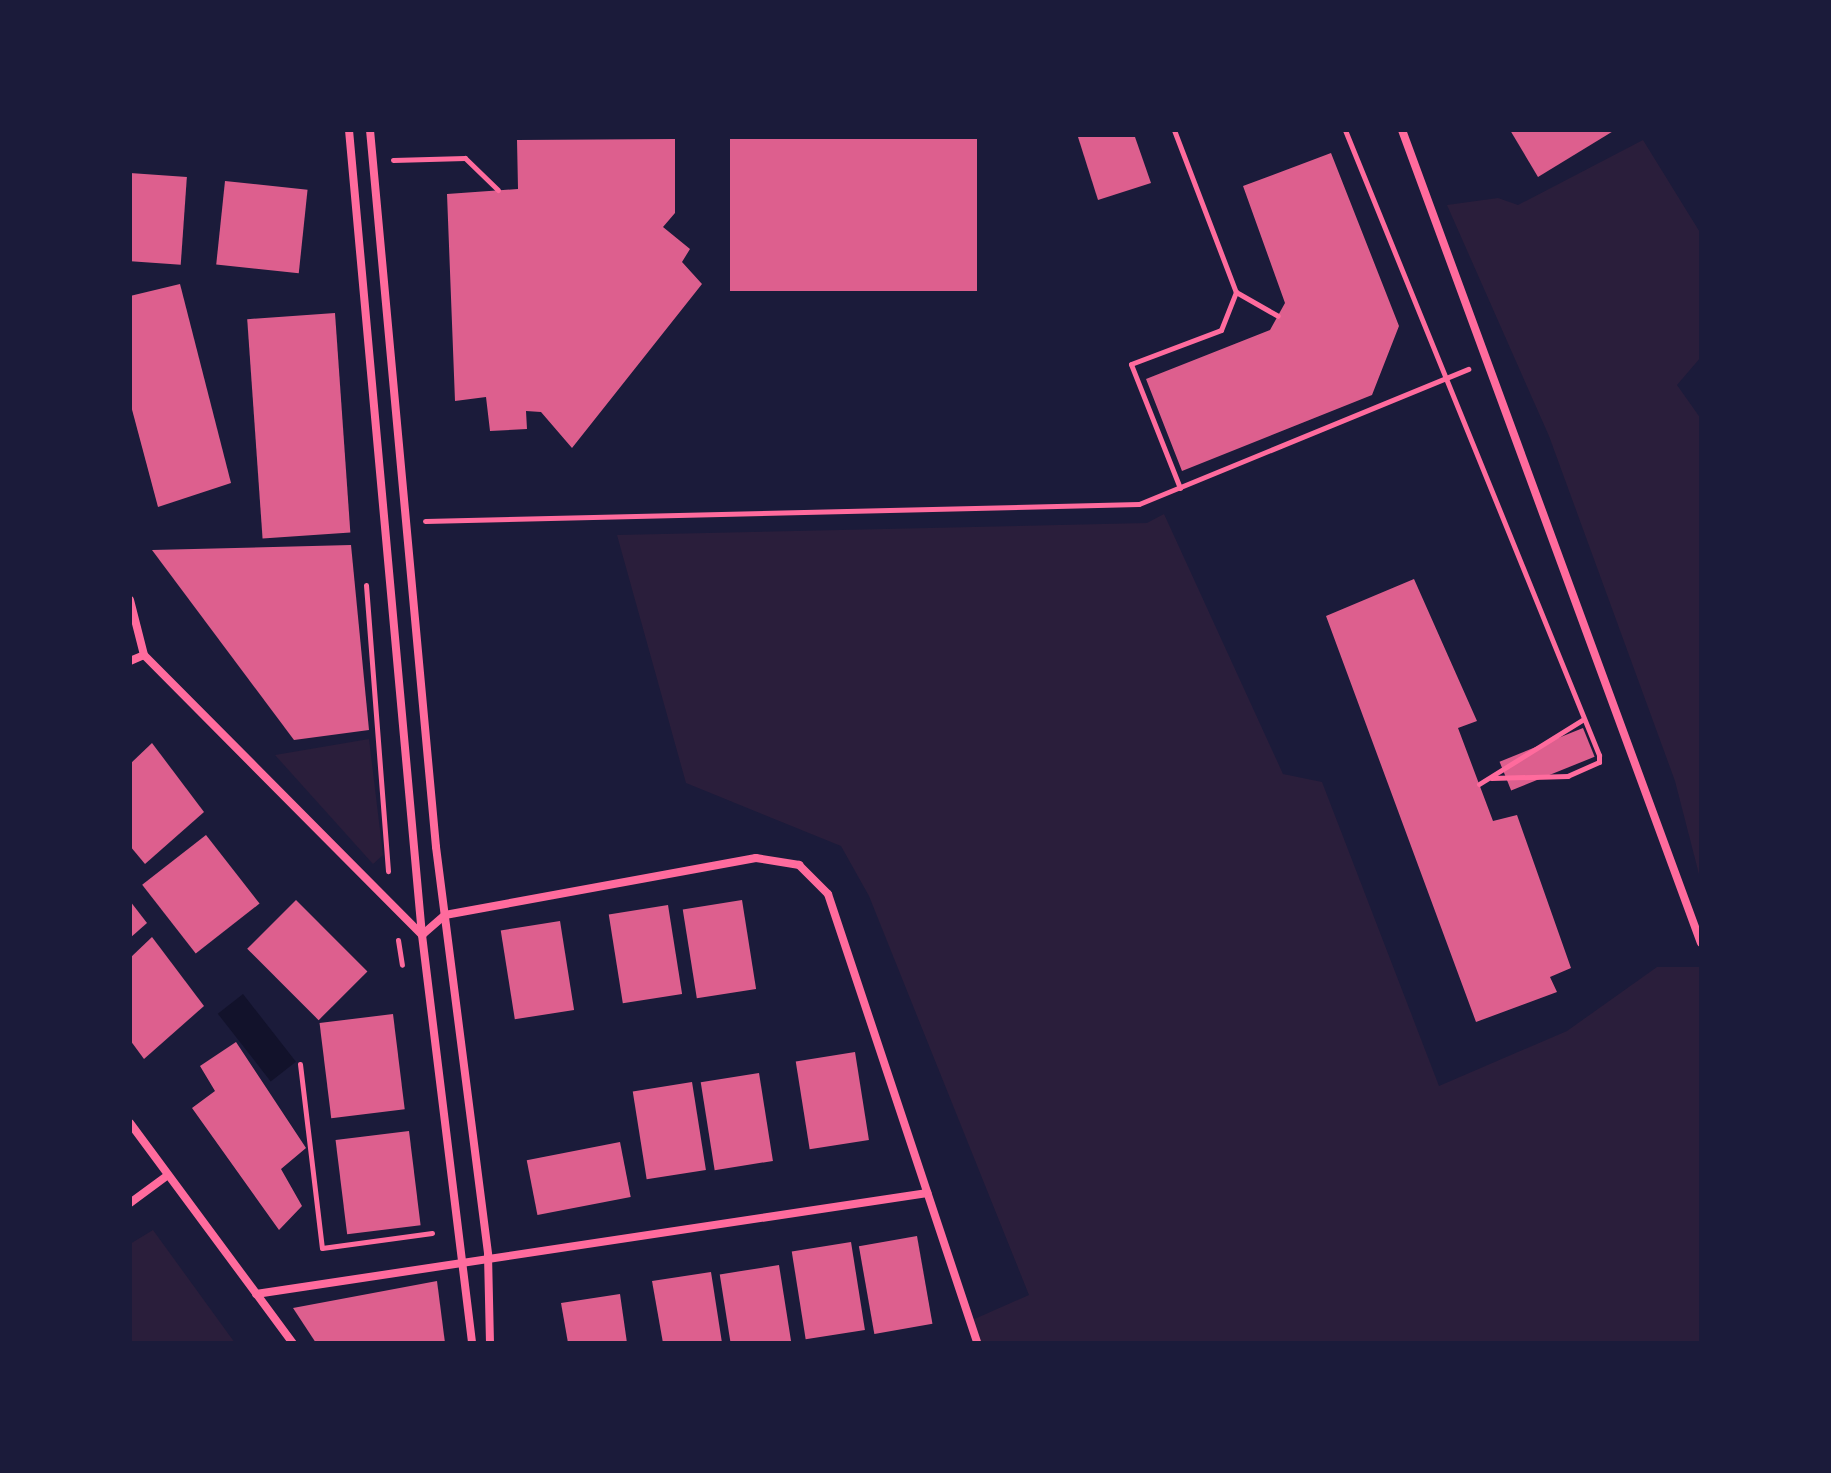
<!DOCTYPE html>
<html>
<head>
<meta charset="utf-8">
<style>
	body { margin:0 }
	#map { position:relative; width:1831px; height:1473px; overflow:hidden; background:#1b1b3a; font-family:"Fira Sans Condensed",sans-serif }
	div>[style] { position:absolute }
	[style*='--x'] { left:calc(var(--x)*1px); top:calc(var(--y)*1px); width:calc(var(--w)*1px); rotate:calc(var(--a)*1deg) }
	.green>* { inset:0; background:#2a1e3b }
	.water>* { inset:0; background:#12122b; transform-origin:0 0 }
	.building>* { inset:0; background:#dd5f8e; transform-origin:0 0 }
	.path>* { height:5px; margin:-2.5px; padding:0 2.5px; transform-origin:2.5px; border-radius:2.5px; background:#ff6b9d }
	.minor>* { height:8px; margin:-4px; padding:0 4px; transform-origin:4px; border-radius:4px; background:#ff6b9d }
	span { translate:-50% -50%; white-space:nowrap; text-align:center; line-height:1.15; -webkit-text-stroke:6px #1b1b3a; paint-order:stroke }
	.frame { position:absolute; inset:0; border:132px solid #1b1b3a; pointer-events:none }
</style>
</head>
<body>
<div id="map">
	<div class="green">
		<div style="clip-path:polygon(1643px 140px,1701px 234px,1701px 357px,1677px 385px,1701px 419px,1701px 882px,1675px 781px,1549px 436px,1447px 205px,1498px 198px,1518px 205px)"></div>
		<div style="clip-path:polygon(1164px 514px,1283px 774px,1322px 782px,1439px 1086px,1567px 1031px,1657px 967px,1701px 967px,1701px 1343px,977px 1343px,970px 1321px,1029px 1295px,869px 896px,841px 846px,686px 783px,617px 535px,1147px 523px)"></div>
		<div style="clip-path:polygon(369px 739px,383px 855px,373px 864px,275px 755px)"></div>
		<div style="clip-path:polygon(153px 1230px,235px 1343px,130px 1343px,130px 1244px)"></div>
	</div>
	<div class="water">
		<div style="left:243px;top:994px;width:86px;height:32px;rotate:52deg"></div>
	</div>
	<div class="building">
		<div style="clip-path:polygon(1510px 130px,1615px 130px,1538px 177px)"></div>
		<div style="clip-path:polygon(1078px 137px,1135px 137px,1151px 183px,1098px 200px)"></div>
		<div style="clip-path:polygon(675px 139px,675px 213px,663px 227px,690px 249px,682px 262px,702px 284px,572px 448px,541px 412px,526px 411px,527px 429px,490px 431px,486px 397px,455px 401px,447px 194px,518px 189px,517px 140px)"></div>
		<div style="left:730px;top:139px;width:247px;height:152px"></div>
		<div style="clip-path:polygon(1331px 153px,1399px 326px,1372px 395px,1182px 471px,1146px 379px,1270px 330px,1285px 303px,1243px 186px)"></div>
		<div style="left:130px;top:173px;width:57px;height:88px;rotate:4deg"></div>
		<div style="left:225px;top:181px;width:83px;height:84px;rotate:6deg"></div>
		<div style="clip-path:polygon(180px 284px,231px 483px,158px 507px,130px 402px,130px 296px)"></div>
		<div style="left:335px;top:313px;width:220px;height:88px;rotate:86deg"></div>
		<div style="clip-path:polygon(351px 545px,369px 730px,294px 740px,152px 550px)"></div>
		<div style="clip-path:polygon(1414px 579px,1477px 721px,1458px 728px,1493px 821px,1517px 815px,1571px 968px,1550px 977px,1557px 992px,1476px 1022px,1326px 616px)"></div>
		<div style="left:1583px;top:728px;width:31px;height:90px;rotate:68deg"></div>
		<div style="clip-path:polygon(152px 743px,204px 812px,145px 864px,130px 846px,130px 764px)"></div>
		<div style="left:206px;top:835px;width:87px;height:81px;rotate:52deg"></div>
		<div style="left:296px;top:900px;width:101px;height:69px;rotate:45deg"></div>
		<div style="left:742px;top:900px;width:90px;height:60px;rotate:81deg"></div>
		<div style="clip-path:polygon(130px 901px,147px 923px,130px 938px)"></div>
		<div style="left:668px;top:905px;width:90px;height:60px;rotate:81deg"></div>
		<div style="left:560px;top:921px;width:90px;height:60px;rotate:81deg"></div>
		<div style="clip-path:polygon(152px 937px,204px 1006px,144px 1059px,130px 1040px,130px 958px)"></div>
		<div style="left:393px;top:1014px;width:96px;height:74px;rotate:83deg"></div>
		<div style="clip-path:polygon(236px 1042px,306px 1148px,281px 1169px,302px 1206px,279px 1230px,192px 1108px,215px 1091px,200px 1066px)"></div>
		<div style="left:855px;top:1052px;width:89px;height:60px;rotate:81deg"></div>
		<div style="left:759px;top:1073px;width:89px;height:59px;rotate:81deg"></div>
		<div style="left:692px;top:1082px;width:89px;height:60px;rotate:81deg"></div>
		<div style="left:409px;top:1131px;width:95px;height:74px;rotate:83deg"></div>
		<div style="left:620px;top:1142px;width:56px;height:95px;rotate:79deg"></div>
		<div style="left:917px;top:1236px;width:89px;height:59px;rotate:80deg"></div>
		<div style="left:851px;top:1242px;width:89px;height:60px;rotate:81deg"></div>
		<div style="left:779px;top:1265px;width:79px;height:60px;rotate:81deg"></div>
		<div style="clip-path:polygon(711px 1272px,722px 1343px,663px 1343px,652px 1281px)"></div>
		<div style="clip-path:polygon(437px 1281px,445px 1343px,316px 1343px,293px 1308px)"></div>
		<div style="clip-path:polygon(620px 1294px,627px 1343px,568px 1343px,561px 1303px)"></div>
	</div>
	<div class="path">
		<div style="--x:1174;--y:130;--w:173;--a:69.1"></div>
		<div style="--x:1236;--y:292;--w:48;--a:29.7"></div>
		<div style="--x:1345;--y:130;--w:675;--a:67.88"></div>
		<div style="--x:1599;--y:755;--w:7;--a:90"></div>
		<div style="--x:1599;--y:762;--w:34;--a:156"></div>
		<div style="--x:1568;--y:776;--w:77;--a:178.5"></div>
		<div style="--x:393;--y:160;--w:72;--a:-1.6"></div>
		<div style="--x:465;--y:158;--w:46;--a:44.1"></div>
		<div style="--x:1180;--y:488;--w:133;--a:-111.6"></div>
		<div style="--x:1131;--y:364;--w:96;--a:-20.7"></div>
		<div style="--x:1221;--y:330;--w:41;--a:-68.5"></div>
		<div style="--x:425;--y:521;--w:714;--a:-1.36"></div>
		<div style="--x:1139;--y:504;--w:356;--a:-22.3"></div>
		<div style="--x:366;--y:585;--w:287;--a:85.6"></div>
		<div style="--x:1479;--y:784;--w:123;--a:-31.8"></div>
		<div style="--x:398;--y:940;--w:25;--a:81"></div>
		<div style="--x:300;--y:1064;--w:185;--a:83.2"></div>
		<div style="--x:322;--y:1248;--w:111;--a:-7.8"></div>
	</div>
	<div class="minor">
		<div style="--x:349;--y:130;--w:808;--a:84.82"></div>
		<div style="--x:422;--y:935;--w:411;--a:83"></div>
		<div style="--x:370;--y:130;--w:720;--a:84.74"></div>
		<div style="--x:436;--y:847;--w:411;--a:82.7"></div>
		<div style="--x:488;--y:1255;--w:88;--a:88.7"></div>
		<div style="--x:1402;--y:130;--w:866;--a:69.81"></div>
		<div style="--x:130;--y:600;--w:57;--a:75.7"></div>
		<div style="--x:144;--y:655;--w:395;--a:45.2"></div>
		<div style="--x:130;--y:661;--w:15;--a:-23"></div>
		<div style="--x:422;--y:935;--w:30;--a:-41"></div>
		<div style="--x:445;--y:915;--w:316;--a:-10.4"></div>
		<div style="--x:756;--y:858;--w:44;--a:9.2"></div>
		<div style="--x:799;--y:865;--w:41;--a:45"></div>
		<div style="--x:828;--y:894;--w:473;--a:71.6"></div>
		<div style="--x:130;--y:1123;--w:274;--a:53.5"></div>
		<div style="--x:130;--y:1203;--w:47;--a:-36.4"></div>
		<div style="--x:256;--y:1294;--w:679;--a:-8.56"></div>
	</div>
	<div class="frame"></div>
</div>
</body>
</html>
